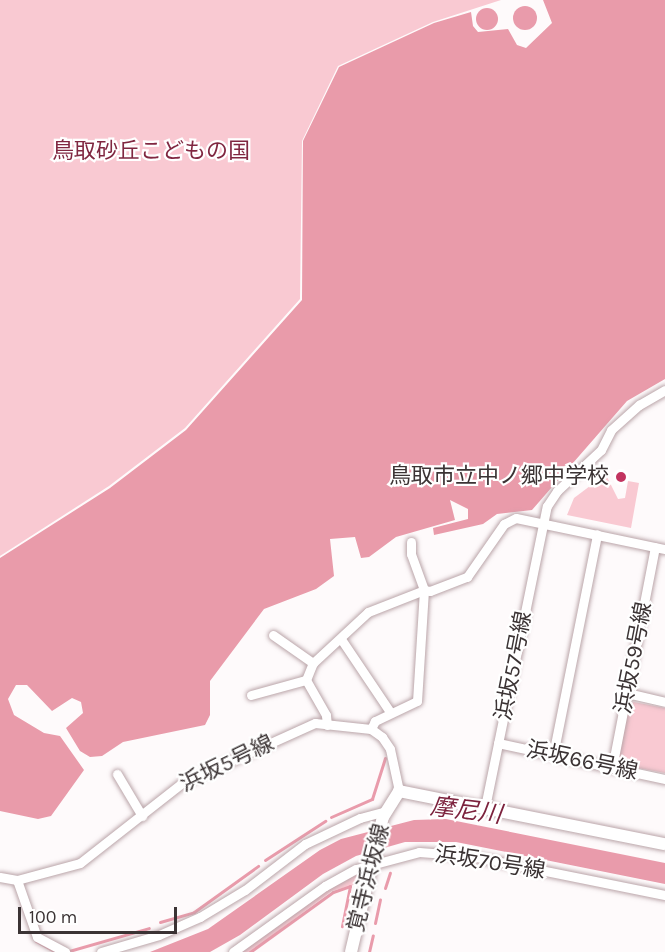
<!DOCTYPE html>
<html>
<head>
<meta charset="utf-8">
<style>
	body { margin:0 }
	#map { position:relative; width:665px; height:952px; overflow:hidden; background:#fefafb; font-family:Karla,"Noto Sans JP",sans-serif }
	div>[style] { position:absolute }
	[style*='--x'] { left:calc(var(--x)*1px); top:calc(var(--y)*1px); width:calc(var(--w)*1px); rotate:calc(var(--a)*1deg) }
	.green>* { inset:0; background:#f9c9d2 }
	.forest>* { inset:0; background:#e99baa }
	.water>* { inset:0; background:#e99bab }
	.round { border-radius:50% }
	.stream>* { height:3px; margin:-1.5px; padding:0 1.5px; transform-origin:1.5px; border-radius:1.5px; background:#e99bab }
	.roads { filter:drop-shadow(0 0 2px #baa5a9) drop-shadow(0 0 2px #baa5a9) }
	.minor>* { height:9px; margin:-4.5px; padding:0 4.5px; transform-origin:4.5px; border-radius:4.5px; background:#fff }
	.tertiary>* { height:12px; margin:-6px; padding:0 6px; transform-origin:6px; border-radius:6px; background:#fff }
	.dots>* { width:16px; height:16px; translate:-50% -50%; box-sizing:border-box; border:3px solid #fff; border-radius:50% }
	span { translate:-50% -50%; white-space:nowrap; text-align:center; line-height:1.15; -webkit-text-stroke:4.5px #fff; paint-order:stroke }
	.park-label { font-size:22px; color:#802741 }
	.poi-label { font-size:22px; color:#3b3334 }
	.right { translate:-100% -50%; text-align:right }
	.street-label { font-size:22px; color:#3b3334 }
	.water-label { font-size:24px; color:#7c223d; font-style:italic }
	.scale { position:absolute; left:18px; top:907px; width:159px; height:27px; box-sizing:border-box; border:3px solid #3b3334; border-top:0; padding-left:8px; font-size:18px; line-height:21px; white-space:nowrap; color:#3b3334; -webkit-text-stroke:4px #fff; paint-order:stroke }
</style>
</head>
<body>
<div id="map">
	<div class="green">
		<div style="clip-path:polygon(0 0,501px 0,433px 22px,338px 66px,302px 141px,300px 299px,185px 428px,109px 486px,0 556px)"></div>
		<div style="clip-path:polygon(602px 477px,607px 477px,618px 499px,625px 498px,628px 481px,639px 483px,631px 528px,567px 515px,574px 498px)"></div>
		<div style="clip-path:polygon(634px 702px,665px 708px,665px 773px,621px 765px,617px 758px,628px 705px)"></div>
		<div style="clip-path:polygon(358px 873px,357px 884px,332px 891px,250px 952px,237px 952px,325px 888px)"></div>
	</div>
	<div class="forest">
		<div style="clip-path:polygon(543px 0,665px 0,665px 379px,627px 401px,532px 510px,497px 514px,483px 524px,434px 535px,433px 528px,468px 519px,468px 509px,450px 500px,455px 520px,396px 537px,369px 557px,361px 558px,355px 537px,330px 539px,334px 576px,316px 589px,264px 609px,210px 681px,210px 715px,205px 725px,123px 742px,102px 756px,90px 757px,80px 751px,66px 728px,83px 713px,81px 702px,72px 698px,52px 711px,27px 685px,16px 685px,8px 699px,14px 715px,44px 733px,60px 736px,84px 770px,51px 816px,38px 819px,0 811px,0 558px,110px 488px,186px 430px,302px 300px,303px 141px,339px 67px,434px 23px,471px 12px,473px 26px,478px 32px,508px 29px,517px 45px,526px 48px,552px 23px)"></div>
	</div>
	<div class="water">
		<div class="round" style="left:513px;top:6px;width:24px;height:24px"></div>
		<div class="round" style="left:476px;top:8px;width:22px;height:22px"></div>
		<div style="clip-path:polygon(446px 819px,665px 863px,665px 884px,456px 842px,405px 842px,356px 856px,323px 874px,240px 935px,210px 952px,150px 952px,208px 929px,320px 850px,341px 839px,414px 820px)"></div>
	</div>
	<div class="stream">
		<div style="--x:331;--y:817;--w:45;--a:-23.7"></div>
		<div style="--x:372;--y:799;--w:43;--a:-72.4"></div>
		<div style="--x:265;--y:860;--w:72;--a:-33"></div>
		<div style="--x:385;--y:888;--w:16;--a:-72"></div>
		<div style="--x:160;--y:922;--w:35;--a:-16"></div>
		<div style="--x:194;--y:912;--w:79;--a:-35.7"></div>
		<div style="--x:375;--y:923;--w:24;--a:-78"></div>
		<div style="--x:36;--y:941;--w:23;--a:29"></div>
		<div style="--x:69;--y:951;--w:83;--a:-16"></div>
		<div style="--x:250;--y:952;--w:102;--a:-35.9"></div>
		<div style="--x:333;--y:892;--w:18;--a:-19"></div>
		<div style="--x:350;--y:886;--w:41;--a:101.3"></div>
		<div style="--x:369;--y:952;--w:17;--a:-77"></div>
	</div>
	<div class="roads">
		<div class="minor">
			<div style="--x:411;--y:542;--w:12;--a:90"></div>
			<div style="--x:411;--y:554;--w:38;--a:70"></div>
			<div style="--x:424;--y:590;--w:6;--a:9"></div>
			<div style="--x:430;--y:591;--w:40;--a:-21"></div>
			<div style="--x:467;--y:577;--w:65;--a:-55.1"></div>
			<div style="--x:504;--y:524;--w:13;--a:-27"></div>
			<div style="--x:516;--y:518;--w:152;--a:11.8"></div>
			<div style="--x:273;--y:635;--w:49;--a:35"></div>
			<div style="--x:341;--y:639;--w:88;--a:56.1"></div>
			<div style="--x:627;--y:693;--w:39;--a:13"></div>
			<div style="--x:251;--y:695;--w:57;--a:-15.3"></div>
			<div style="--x:327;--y:725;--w:10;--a:-96"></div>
			<div style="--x:326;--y:715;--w:40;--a:-119.7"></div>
			<div style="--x:306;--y:680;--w:18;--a:-68"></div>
			<div style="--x:313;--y:663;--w:75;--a:-42.8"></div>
			<div style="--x:368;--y:612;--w:60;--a:-21.4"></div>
			<div style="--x:424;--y:590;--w:111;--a:93.6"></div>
			<div style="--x:417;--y:701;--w:47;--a:154.5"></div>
			<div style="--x:375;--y:721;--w:9;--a:117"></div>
			<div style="--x:498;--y:743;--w:171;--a:12.2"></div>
			<div style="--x:553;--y:755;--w:225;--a:-78.7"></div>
			<div style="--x:612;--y:768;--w:225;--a:-79"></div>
			<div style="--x:117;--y:774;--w:49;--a:59.2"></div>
			<div style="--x:485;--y:807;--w:307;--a:-78.4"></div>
			<div style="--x:547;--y:506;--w:18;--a:-56"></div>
			<div style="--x:557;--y:491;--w:60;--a:-43"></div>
			<div style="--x:601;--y:450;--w:22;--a:-63"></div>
			<div style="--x:611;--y:430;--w:38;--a:-42"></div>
			<div style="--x:639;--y:405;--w:30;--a:-30"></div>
			<div style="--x:0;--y:877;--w:17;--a:10"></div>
			<div style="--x:17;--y:880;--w:65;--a:-15.1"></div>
			<div style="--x:80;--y:863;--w:130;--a:-38.1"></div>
			<div style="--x:182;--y:783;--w:146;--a:-24.3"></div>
			<div style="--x:315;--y:723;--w:56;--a:6.1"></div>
			<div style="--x:371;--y:729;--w:14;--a:36"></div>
			<div style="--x:382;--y:737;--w:14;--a:56"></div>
			<div style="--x:390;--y:749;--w:43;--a:77.9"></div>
			<div style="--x:17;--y:880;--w:60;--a:70.7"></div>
			<div style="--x:37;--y:937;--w:32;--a:28"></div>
			<div style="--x:101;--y:952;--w:60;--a:-16.3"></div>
			<div style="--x:159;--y:935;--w:45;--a:-23.7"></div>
			<div style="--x:200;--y:917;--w:52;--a:-31"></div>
			<div style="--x:245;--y:890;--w:76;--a:-37.5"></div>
			<div style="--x:305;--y:844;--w:61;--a:-25.3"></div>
			<div style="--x:360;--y:818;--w:28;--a:-15"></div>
			<div style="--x:233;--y:952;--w:113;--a:-35.7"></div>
			<div style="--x:325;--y:886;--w:35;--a:-29"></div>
			<div style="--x:356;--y:869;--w:65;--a:-15.1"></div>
			<div style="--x:419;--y:852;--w:52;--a:4.4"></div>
			<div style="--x:471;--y:856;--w:198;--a:11.4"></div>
		</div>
		<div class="tertiary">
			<div style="--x:351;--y:952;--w:139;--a:-76.7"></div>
			<div style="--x:383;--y:817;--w:31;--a:-58"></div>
			<div style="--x:399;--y:791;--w:271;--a:11.3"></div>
		</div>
	</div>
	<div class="dots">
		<div style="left:621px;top:477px;background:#c23460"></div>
	</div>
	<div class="park-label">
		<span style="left:151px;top:152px">鳥取砂丘こどもの国</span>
	</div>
	<div class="poi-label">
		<span class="right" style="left:609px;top:477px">鳥取市立中ノ郷中学校</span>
	</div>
	<div class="street-label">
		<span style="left:634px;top:658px;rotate:-79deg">浜坂59号線</span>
		<span style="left:514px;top:666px;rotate:-79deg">浜坂57号線</span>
		<span style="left:582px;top:761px;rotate:12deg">浜坂66号線</span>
		<span style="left:227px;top:764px;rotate:-26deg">浜坂5号線</span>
		<span style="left:490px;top:863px;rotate:9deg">浜坂70号線</span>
		<span style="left:369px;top:878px;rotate:-76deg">覚寺浜坂線</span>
	</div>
	<div class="water-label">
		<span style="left:466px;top:811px;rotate:7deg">摩尼川</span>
	</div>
	<div class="scale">100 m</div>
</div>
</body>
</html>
